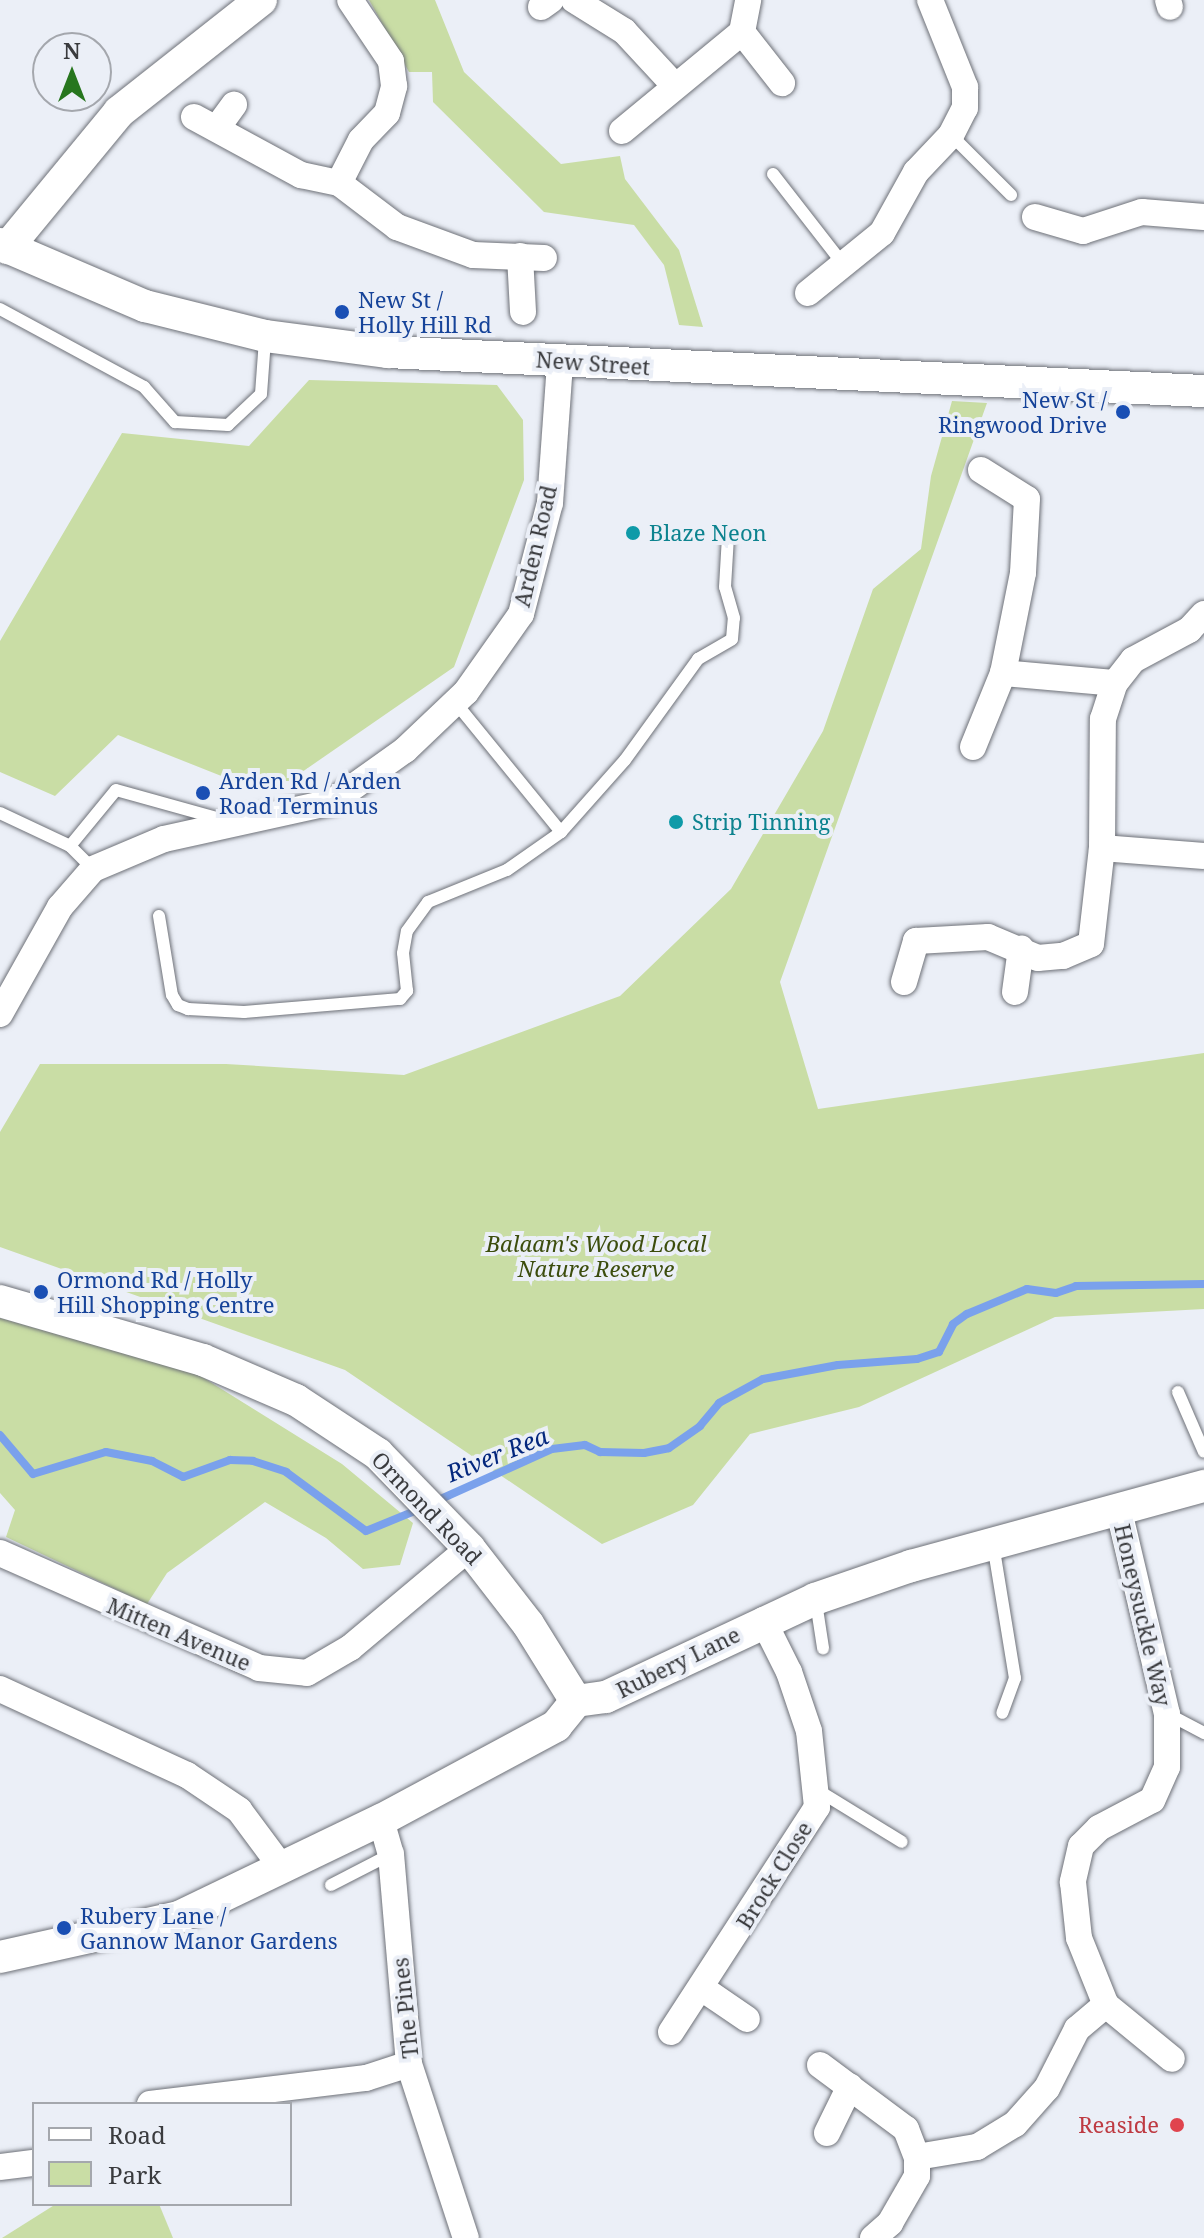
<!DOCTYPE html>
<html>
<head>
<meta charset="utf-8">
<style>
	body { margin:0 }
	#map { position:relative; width:1204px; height:2238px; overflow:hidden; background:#ebeff7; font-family:"Noto Serif",serif }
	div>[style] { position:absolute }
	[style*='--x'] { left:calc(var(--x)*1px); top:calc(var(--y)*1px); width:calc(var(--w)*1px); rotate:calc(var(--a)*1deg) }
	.green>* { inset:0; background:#c9dda5 }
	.stream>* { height:8px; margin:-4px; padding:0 4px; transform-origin:4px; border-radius:4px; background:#7aa1ec }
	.roads { filter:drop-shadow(0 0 2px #6e7178) drop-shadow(0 0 2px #6e7178) }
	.service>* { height:12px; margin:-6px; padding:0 6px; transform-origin:6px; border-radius:6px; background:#fff }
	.minor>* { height:26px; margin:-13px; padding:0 13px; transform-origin:13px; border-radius:13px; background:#fff }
	.tertiary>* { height:32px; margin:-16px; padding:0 16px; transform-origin:16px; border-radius:16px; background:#fff }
	.dots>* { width:22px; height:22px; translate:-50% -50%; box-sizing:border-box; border:4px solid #ebeff7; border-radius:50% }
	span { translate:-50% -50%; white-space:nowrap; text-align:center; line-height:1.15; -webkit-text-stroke:8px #ebeff7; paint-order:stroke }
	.transit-label { font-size:22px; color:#164399 }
	.left { translate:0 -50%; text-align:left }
	.right { translate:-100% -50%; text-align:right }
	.street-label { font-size:22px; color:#3a3b3e }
	.culture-label { font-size:22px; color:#0d838f }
	.park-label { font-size:22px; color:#3c4d0d; font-style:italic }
	.health-label { font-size:22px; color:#be3a42 }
	.water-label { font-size:24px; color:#04277d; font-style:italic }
	.legend { position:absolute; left:32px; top:2102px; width:260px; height:104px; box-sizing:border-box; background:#ebeff7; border:2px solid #a4a7ad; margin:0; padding:10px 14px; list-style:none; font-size:24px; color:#3a3b3e }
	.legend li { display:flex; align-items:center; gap:16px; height:40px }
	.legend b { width:40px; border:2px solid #a4a7ad }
	.north { position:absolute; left:32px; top:32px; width:80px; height:80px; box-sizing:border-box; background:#ebeff7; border:2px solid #a4a7ad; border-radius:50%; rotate:0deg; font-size:22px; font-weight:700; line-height:32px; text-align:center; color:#3a3b3e }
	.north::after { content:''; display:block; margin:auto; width:28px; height:36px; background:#27761e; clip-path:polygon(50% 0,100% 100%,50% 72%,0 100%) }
</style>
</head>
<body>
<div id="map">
	<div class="green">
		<div style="clip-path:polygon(369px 0,435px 0,464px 72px,561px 164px,620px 156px,625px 179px,679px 250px,703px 327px,679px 325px,664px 265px,634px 225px,544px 212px,433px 102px,432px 72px,409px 72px)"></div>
		<div style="clip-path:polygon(309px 380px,497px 385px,523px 420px,524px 480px,454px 667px,289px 781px,234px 781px,118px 735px,55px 796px,0 772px,0 641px,122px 433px,249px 446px)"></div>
		<div style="clip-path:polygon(952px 401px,987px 403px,780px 982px,818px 1109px,1204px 1053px,1204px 1309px,1055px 1317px,859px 1407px,750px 1434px,693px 1505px,602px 1544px,345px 1370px,0 1247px,0 1132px,40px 1064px,226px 1064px,404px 1075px,620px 996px,731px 889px,823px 731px,873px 589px,921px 549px,931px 476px)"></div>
		<div style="clip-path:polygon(0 1318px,199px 1375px,342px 1464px,413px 1523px,400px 1565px,363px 1569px,326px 1538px,265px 1502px,167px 1573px,147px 1604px,6px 1537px,15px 1510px,0 1493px)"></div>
		<div style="clip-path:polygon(56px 2204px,159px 2204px,173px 2238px,2px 2238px)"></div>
	</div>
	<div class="stream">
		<div style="--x:0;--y:1435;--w:51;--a:49.8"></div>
		<div style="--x:33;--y:1474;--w:76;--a:-16.8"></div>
		<div style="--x:106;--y:1452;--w:47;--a:11.1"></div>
		<div style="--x:152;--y:1461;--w:35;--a:27"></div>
		<div style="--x:183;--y:1477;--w:50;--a:-19.9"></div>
		<div style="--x:230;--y:1460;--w:23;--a:2"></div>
		<div style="--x:253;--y:1461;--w:35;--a:18"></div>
		<div style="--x:286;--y:1472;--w:99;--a:36.4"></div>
		<div style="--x:366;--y:1531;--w:61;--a:-22.3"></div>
		<div style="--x:434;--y:1502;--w:129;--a:-24.2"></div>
		<div style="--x:552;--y:1449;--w:33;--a:-7"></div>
		<div style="--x:585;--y:1445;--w:17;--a:25"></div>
		<div style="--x:600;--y:1452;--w:44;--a:1.3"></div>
		<div style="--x:644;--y:1453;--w:25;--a:-11"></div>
		<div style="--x:669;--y:1448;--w:38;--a:-35"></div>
		<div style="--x:700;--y:1426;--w:30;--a:-50"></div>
		<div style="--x:719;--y:1403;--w:50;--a:-28.6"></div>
		<div style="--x:763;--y:1379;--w:76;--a:-10.6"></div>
		<div style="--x:838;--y:1365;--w:79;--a:-4.3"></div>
		<div style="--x:917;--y:1359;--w:23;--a:-18"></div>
		<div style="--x:939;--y:1352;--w:31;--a:-63"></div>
		<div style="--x:953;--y:1324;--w:17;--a:-36"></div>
		<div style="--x:967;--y:1314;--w:65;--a:-22.6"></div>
		<div style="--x:1027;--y:1289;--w:29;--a:8"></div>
		<div style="--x:1056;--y:1293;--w:21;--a:-19"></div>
		<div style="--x:1076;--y:1286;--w:128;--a:-0.9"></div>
	</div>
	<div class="roads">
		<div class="service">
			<div style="--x:951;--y:135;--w:85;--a:45"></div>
			<div style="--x:773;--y:174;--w:114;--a:52.1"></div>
			<div style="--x:0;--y:309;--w:164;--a:28.4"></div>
			<div style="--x:144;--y:387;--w:47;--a:48.5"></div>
			<div style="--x:175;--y:422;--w:53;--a:3.2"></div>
			<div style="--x:228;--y:425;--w:45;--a:-43.2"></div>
			<div style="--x:261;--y:394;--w:55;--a:-85.8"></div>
			<div style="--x:455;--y:702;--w:168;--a:50.8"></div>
			<div style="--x:561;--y:832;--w:96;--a:-48.4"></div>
			<div style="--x:625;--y:760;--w:125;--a:-54.1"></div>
			<div style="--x:698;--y:659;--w:39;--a:-30"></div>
			<div style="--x:732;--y:639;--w:21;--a:-85"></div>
			<div style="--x:734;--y:618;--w:32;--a:-106"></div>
			<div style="--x:725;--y:587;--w:50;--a:-86.6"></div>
			<div style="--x:0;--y:813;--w:77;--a:25.2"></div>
			<div style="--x:70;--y:846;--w:33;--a:45"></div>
			<div style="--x:70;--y:846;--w:72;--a:-50.6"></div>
			<div style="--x:116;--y:790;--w:112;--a:15.5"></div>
			<div style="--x:159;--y:916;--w:80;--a:80.7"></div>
			<div style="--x:172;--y:995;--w:12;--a:59"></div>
			<div style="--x:178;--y:1005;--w:11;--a:22"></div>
			<div style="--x:188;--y:1009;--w:56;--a:3.1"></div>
			<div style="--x:244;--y:1012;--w:157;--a:-4.8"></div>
			<div style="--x:400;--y:999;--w:11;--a:-49"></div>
			<div style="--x:407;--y:991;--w:38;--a:-96"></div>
			<div style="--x:403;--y:953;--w:22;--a:-80"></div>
			<div style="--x:407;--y:931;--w:36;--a:-54"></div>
			<div style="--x:428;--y:902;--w:85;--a:-22.1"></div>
			<div style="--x:507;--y:870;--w:66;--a:-35.1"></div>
			<div style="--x:1178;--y:1392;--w:65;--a:66.6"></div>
			<div style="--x:993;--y:1544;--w:136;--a:80.7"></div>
			<div style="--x:1015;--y:1678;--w:37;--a:110"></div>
			<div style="--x:816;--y:1602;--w:47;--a:81.3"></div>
			<div style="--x:1168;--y:1714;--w:41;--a:27.8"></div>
			<div style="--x:819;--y:1791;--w:97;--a:31.6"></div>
			<div style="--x:331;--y:1885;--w:68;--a:-27.3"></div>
		</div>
		<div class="minor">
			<div style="--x:574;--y:0;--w:59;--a:31.8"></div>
			<div style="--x:624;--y:31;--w:75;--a:47.2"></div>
			<div style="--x:1168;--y:0;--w:7;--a:74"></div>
			<div style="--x:541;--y:7;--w:12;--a:-35"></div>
			<div style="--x:742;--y:32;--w:65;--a:51.9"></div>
			<div style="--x:194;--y:117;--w:122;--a:28.5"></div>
			<div style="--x:301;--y:175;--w:39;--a:12"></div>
			<div style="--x:339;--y:183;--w:73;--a:37.2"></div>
			<div style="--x:397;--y:227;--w:81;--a:20.2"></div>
			<div style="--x:473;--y:255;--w:71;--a:2.4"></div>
			<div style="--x:217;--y:128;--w:29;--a:-54"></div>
			<div style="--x:622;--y:131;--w:156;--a:-39.5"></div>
			<div style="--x:742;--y:32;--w:33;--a:-79"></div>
			<div style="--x:339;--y:183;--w:48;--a:-62.9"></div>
			<div style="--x:361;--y:140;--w:37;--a:-46"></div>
			<div style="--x:387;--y:113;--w:28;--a:-75"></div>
			<div style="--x:394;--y:86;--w:25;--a:-97"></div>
			<div style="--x:391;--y:61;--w:73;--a:-123.9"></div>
			<div style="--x:1035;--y:217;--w:50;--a:16.3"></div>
			<div style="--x:1083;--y:231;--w:62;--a:-17.9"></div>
			<div style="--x:1142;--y:212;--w:62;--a:4.6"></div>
			<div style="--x:520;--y:256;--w:56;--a:86.9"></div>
			<div style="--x:808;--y:293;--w:95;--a:-39"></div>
			<div style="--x:882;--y:233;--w:70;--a:-60.9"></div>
			<div style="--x:916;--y:172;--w:51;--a:-46.6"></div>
			<div style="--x:951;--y:135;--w:30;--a:-63"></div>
			<div style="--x:965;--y:108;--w:21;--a:-90"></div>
			<div style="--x:965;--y:87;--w:94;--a:-111.9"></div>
			<div style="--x:981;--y:470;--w:54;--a:32.2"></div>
			<div style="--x:1027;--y:499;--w:74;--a:93.1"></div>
			<div style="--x:1023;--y:573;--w:102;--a:101.3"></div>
			<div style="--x:973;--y:747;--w:80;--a:-67.9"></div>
			<div style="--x:1003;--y:673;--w:112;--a:5.1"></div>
			<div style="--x:1102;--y:848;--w:102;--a:4.5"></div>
			<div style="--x:904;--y:982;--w:43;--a:-73.7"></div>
			<div style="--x:916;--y:941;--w:72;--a:-3.2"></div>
			<div style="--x:988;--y:937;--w:54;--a:22.8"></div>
			<div style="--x:1038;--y:958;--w:25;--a:-5"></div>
			<div style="--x:1063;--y:956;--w:30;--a:-23"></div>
			<div style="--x:1091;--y:944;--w:97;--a:-83.5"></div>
			<div style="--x:1102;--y:848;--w:129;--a:-89.6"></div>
			<div style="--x:1103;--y:719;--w:38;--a:-72"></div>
			<div style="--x:1115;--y:683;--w:29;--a:-52"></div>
			<div style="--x:1133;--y:660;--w:64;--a:-28.2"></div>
			<div style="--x:1189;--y:630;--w:22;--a:-47"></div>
			<div style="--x:1015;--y:992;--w:44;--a:-82.2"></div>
			<div style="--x:0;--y:1014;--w:123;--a:-60.7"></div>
			<div style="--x:60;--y:907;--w:50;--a:-49"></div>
			<div style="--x:93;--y:869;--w:77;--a:-22.9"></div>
			<div style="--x:164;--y:839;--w:172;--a:-12.4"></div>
			<div style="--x:332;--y:802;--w:90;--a:-35.5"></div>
			<div style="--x:405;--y:750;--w:84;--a:-43.6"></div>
			<div style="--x:466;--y:692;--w:95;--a:-54.8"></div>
			<div style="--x:521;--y:614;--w:115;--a:-75.4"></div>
			<div style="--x:550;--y:503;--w:140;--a:-85.9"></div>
			<div style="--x:1119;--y:1511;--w:209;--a:76.7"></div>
			<div style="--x:1167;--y:1714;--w:53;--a:90"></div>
			<div style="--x:1167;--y:1767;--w:36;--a:114"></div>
			<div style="--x:1152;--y:1800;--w:60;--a:152.2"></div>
			<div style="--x:1099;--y:1828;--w:25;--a:135"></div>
			<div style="--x:1081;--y:1846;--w:37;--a:103"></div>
			<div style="--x:1073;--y:1882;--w:56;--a:83.9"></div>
			<div style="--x:1079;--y:1938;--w:72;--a:68.1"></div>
			<div style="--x:1106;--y:2005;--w:85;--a:39.3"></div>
			<div style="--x:0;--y:1553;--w:283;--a:23.9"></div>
			<div style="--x:259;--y:1668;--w:48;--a:5.9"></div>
			<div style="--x:307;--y:1673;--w:50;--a:-30.2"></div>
			<div style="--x:350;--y:1648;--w:155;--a:-40"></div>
			<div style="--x:0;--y:1689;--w:206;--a:24.7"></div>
			<div style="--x:187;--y:1775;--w:63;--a:33.9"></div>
			<div style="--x:239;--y:1810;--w:72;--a:53.4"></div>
			<div style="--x:381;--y:1820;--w:35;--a:74"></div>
			<div style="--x:391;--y:1854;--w:211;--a:85.1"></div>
			<div style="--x:409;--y:2064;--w:183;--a:71.9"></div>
			<div style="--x:703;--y:1989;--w:53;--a:34.3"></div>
			<div style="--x:671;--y:2032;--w:268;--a:-57"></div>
			<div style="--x:817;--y:1807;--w:76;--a:-96"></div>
			<div style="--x:809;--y:1731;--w:62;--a:-108.7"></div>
			<div style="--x:789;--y:1672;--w:58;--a:-116.6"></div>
			<div style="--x:820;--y:2065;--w:107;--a:36.7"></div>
			<div style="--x:906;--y:2129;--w:30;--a:69"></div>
			<div style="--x:917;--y:2157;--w:61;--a:-9.5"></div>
			<div style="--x:977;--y:2147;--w:44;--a:-31.2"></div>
			<div style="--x:1015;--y:2124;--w:48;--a:-48.4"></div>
			<div style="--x:1047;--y:2088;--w:66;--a:-63"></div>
			<div style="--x:1077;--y:2029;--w:38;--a:-40"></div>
			<div style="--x:150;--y:2104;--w:218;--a:-6.9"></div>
			<div style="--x:366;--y:2078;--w:45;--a:-18"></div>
			<div style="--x:827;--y:2133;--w:52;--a:-63.9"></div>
			<div style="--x:0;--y:2167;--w:34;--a:-7"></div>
			<div style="--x:873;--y:2238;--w:23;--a:-41"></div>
			<div style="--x:890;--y:2223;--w:54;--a:-60.1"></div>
			<div style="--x:917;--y:2176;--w:19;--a:-90"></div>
		</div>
		<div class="tertiary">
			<div style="--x:0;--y:244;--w:158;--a:23.2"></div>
			<div style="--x:145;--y:306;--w:124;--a:14"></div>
			<div style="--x:265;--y:336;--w:124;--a:7.4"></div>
			<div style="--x:388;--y:352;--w:817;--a:2.74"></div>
			<div style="--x:7;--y:248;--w:176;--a:-50.5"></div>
			<div style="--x:119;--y:112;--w:181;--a:-38.3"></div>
			<div style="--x:0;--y:1301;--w:211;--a:16.2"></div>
			<div style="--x:203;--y:1360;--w:101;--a:23.3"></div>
			<div style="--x:296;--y:1400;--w:98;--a:33.4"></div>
			<div style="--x:378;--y:1454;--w:131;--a:45.9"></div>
			<div style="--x:469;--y:1548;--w:96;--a:52.2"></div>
			<div style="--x:528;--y:1624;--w:91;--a:58.1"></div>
			<div style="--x:0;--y:1957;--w:183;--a:-12.6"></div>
			<div style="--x:179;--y:1917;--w:224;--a:-25.7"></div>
			<div style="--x:381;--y:1820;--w:199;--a:-28.2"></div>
			<div style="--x:556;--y:1726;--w:32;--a:-51"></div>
			<div style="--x:576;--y:1701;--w:30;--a:-8"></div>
			<div style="--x:606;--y:1697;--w:231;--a:-25.1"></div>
			<div style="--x:815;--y:1599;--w:102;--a:-19"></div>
			<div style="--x:911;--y:1566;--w:304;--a:-15.3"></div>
		</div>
	</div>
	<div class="dots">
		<div style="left:342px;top:312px;background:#1a4fb4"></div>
		<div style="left:1123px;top:412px;background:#1a4fb4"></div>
		<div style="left:633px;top:533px;background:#0f9aa8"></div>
		<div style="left:203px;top:793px;background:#1a4fb4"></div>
		<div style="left:676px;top:822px;background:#0f9aa8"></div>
		<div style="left:41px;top:1292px;background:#1a4fb4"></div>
		<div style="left:64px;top:1928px;background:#1a4fb4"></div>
		<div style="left:1177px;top:2125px;background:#e0444e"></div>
	</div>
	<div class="transit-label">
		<span class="left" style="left:358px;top:312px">New St /<br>Holly Hill Rd</span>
		<span class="right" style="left:1107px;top:412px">New St /<br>Ringwood Drive</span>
		<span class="left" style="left:219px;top:793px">Arden Rd / Arden<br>Road Terminus</span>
		<span class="left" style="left:57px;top:1292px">Ormond Rd / Holly<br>Hill Shopping Centre</span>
		<span class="left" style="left:80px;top:1928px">Rubery Lane /<br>Gannow Manor Gardens</span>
	</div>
	<div class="street-label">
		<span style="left:593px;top:363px;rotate:4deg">New Street</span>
		<span style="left:535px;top:546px;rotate:-77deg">Arden Road</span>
		<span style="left:427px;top:1508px;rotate:46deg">Ormond Road</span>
		<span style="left:1143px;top:1615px;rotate:77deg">Honeysuckle Way</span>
		<span style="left:179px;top:1634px;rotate:23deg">Mitten Avenue</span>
		<span style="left:678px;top:1662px;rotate:-26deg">Rubery Lane</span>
		<span style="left:774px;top:1875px;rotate:-58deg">Brock Close</span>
		<span style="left:405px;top:2008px;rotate:-96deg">The Pines</span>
	</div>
	<div class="culture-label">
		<span class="left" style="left:649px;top:533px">Blaze Neon</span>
		<span class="left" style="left:692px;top:822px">Strip Tinning</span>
	</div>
	<div class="park-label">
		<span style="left:596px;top:1256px">Balaam's Wood Local<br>Nature Reserve</span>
	</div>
	<div class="health-label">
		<span class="right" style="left:1159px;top:2125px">Reaside</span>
	</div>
	<div class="water-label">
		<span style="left:497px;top:1454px;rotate:-22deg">River Rea</span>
	</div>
	<ul class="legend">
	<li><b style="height:10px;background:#fff"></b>Road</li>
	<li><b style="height:22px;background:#c9dda5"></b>Park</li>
	</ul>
	<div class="north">N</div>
</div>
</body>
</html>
